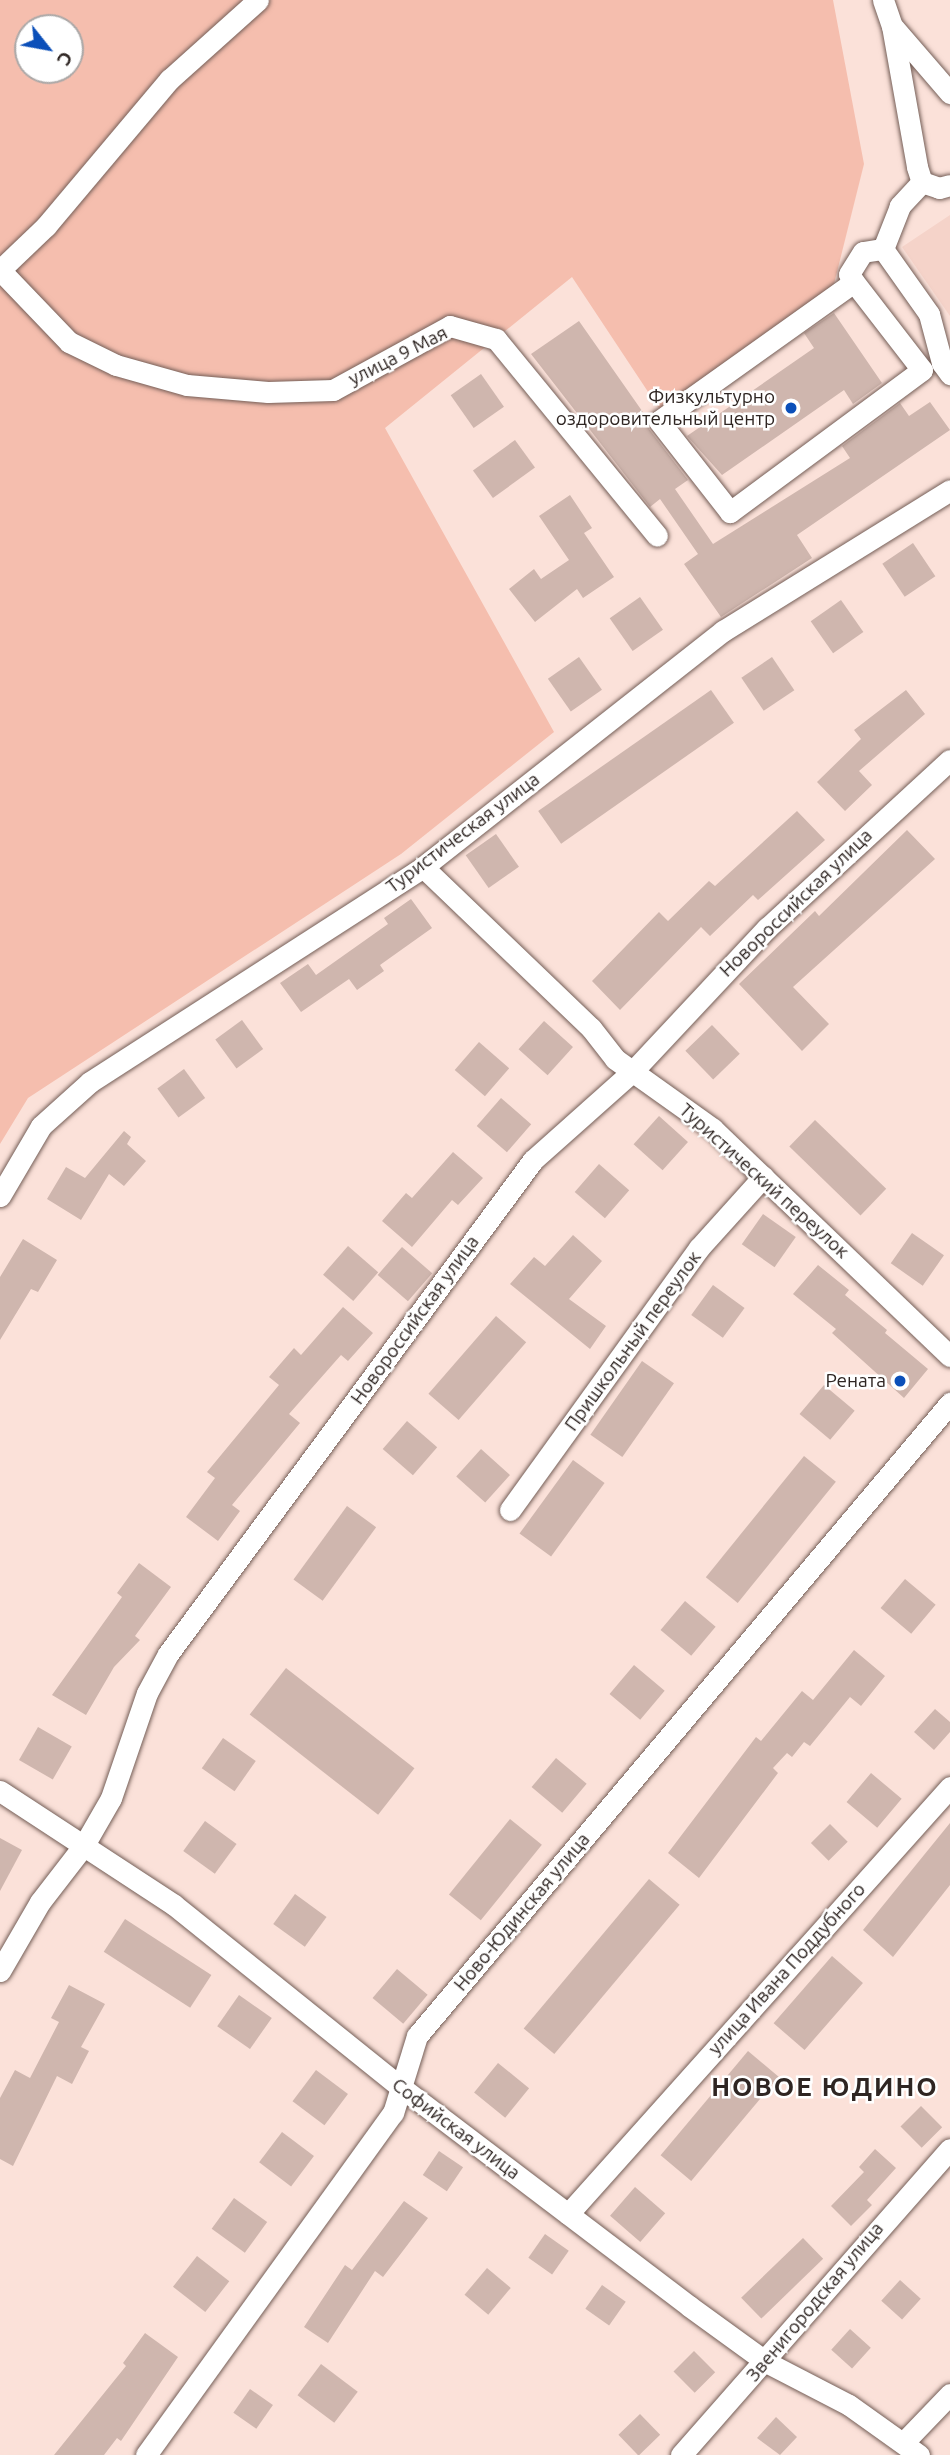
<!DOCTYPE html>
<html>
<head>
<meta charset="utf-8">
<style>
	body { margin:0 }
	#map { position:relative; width:950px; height:2455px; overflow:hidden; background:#fbe1d9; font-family:Ubuntu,sans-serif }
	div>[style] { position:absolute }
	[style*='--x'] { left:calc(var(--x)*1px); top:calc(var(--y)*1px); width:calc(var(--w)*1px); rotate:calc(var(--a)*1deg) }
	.built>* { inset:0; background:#f5d3c9 }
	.green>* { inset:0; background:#f5beae }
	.building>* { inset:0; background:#cfb6ae; transform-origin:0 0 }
	.roads { filter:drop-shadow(0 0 2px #745e57) drop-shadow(0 0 2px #745e57) }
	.minor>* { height:21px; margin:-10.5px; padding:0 10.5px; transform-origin:10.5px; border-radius:10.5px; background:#fff }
	.dots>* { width:19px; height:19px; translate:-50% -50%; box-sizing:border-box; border:4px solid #fff; border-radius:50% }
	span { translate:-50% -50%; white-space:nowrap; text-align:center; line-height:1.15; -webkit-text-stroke:5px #fff; paint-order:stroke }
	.street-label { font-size:19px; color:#2e2522 }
	.poi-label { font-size:19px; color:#2e2522 }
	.right { translate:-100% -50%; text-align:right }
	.district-label { font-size:26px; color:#2e2522; font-weight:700; letter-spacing:2px }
	.north { position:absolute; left:14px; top:14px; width:70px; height:70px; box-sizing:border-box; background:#fff; border:2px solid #aba8a7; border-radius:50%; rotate:121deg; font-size:19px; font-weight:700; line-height:28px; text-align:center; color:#2e2522 }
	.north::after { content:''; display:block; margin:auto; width:24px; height:32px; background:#0b4fb9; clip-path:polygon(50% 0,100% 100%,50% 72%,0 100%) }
</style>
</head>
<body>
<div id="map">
	<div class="built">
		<div style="clip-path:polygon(950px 215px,950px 316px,902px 247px)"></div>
	</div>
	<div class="green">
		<div style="clip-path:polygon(evenodd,0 0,833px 0,864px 164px,830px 300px,668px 422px,572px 277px,385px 428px,554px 732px,401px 854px,28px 1098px,0 1144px,0 0,28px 28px,70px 28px,70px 70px,28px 70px,28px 28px)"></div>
	</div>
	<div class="building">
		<div style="clip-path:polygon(834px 313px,882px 383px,853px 404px,844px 390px,722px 475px,687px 436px,814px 348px,804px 333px)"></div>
		<div style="clip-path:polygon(579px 321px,647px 418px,649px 429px,688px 480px,675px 489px,713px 544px,850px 458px,842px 446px,900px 403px,909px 416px,930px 402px,950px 430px,797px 535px,812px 558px,721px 617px,684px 564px,698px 554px,660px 499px,650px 507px,531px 354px)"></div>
		<div style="left:481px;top:374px;width:40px;height:37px;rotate:55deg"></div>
		<div style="left:515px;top:440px;width:34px;height:52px;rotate:54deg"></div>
		<div style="clip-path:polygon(570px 495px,592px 528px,584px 533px,614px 577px,583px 598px,577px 589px,535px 622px,509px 589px,534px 569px,541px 579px,569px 560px,539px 516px)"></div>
		<div style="left:913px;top:543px;width:40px;height:37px;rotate:56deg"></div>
		<div style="left:640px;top:597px;width:40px;height:37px;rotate:55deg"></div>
		<div style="left:841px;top:600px;width:39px;height:37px;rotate:55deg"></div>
		<div style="left:579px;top:657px;width:40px;height:38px;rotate:55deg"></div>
		<div style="left:772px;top:657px;width:40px;height:37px;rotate:56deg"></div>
		<div style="left:711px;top:690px;width:40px;height:211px;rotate:55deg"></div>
		<div style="clip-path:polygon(906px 690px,925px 714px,859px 771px,872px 785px,845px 811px,817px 782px,861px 739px,854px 730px)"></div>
		<div style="clip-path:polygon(797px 811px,825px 840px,758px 900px,753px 895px,710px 936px,701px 927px,620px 1010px,592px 981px,659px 912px,668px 921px,709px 881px,715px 886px)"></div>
		<div style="clip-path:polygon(907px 830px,935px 859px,793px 987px,829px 1024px,802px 1051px,739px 984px,815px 911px,819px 916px)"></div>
		<div style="left:496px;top:834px;width:40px;height:37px;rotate:55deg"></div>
		<div style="clip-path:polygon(411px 899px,432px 928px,380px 965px,384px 971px,357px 990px,349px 979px,301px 1012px,280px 983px,308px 964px,316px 975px,388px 924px,384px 918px)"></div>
		<div style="left:242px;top:1020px;width:36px;height:33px;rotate:54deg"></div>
		<div style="left:544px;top:1021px;width:39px;height:38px;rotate:42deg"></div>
		<div style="left:712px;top:1025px;width:40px;height:37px;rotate:46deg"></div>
		<div style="left:479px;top:1042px;width:40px;height:37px;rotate:41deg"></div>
		<div style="left:184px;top:1069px;width:36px;height:33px;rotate:54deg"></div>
		<div style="left:501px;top:1098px;width:40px;height:37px;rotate:41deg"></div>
		<div style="left:659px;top:1116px;width:39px;height:38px;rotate:42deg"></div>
		<div style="left:815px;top:1120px;width:99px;height:37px;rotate:44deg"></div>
		<div style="clip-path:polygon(124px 1131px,131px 1137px,127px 1144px,146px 1161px,124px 1186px,109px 1174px,81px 1220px,47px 1199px,66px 1167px,85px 1178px)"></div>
		<div style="clip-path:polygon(453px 1152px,483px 1178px,458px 1205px,452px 1200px,412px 1247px,382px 1221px,406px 1193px,412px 1198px)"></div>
		<div style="left:599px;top:1164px;width:40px;height:37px;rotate:41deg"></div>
		<div style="left:763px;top:1214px;width:40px;height:37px;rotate:35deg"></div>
		<div style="left:912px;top:1233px;width:39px;height:37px;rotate:35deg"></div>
		<div style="clip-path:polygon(573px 1235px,602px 1261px,569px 1299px,606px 1326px,590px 1349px,510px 1284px,534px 1257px,545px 1266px)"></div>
		<div style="clip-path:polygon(23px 1239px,57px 1260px,38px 1292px,31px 1289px,0 1340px,0 1277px)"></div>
		<div style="left:348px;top:1246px;width:40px;height:38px;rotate:41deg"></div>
		<div style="left:402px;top:1247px;width:40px;height:37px;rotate:41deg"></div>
		<div style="clip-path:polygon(818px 1265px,849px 1290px,845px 1295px,887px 1330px,885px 1333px,928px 1369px,904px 1398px,832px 1333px,836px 1329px,793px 1294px)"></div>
		<div style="left:713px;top:1285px;width:39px;height:37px;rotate:36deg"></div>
		<div style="clip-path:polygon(343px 1307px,373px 1333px,348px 1361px,341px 1355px,289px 1414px,300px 1423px,232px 1505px,240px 1511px,218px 1541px,186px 1517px,215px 1478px,207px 1472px,279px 1385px,269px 1377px,294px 1348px,301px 1355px)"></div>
		<div style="left:496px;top:1316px;width:40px;height:103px;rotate:41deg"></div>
		<div style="left:642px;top:1361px;width:39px;height:90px;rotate:35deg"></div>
		<div style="left:824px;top:1385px;width:40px;height:38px;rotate:40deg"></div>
		<div style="left:407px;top:1421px;width:40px;height:37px;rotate:41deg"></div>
		<div style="left:481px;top:1449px;width:39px;height:37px;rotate:42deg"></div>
		<div style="left:804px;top:1456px;width:41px;height:156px;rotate:39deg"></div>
		<div style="left:573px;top:1460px;width:39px;height:91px;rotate:36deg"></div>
		<div style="left:347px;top:1506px;width:36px;height:91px;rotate:36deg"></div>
		<div style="clip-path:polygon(139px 1563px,171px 1587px,135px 1636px,140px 1640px,114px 1667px,86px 1715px,52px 1695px,122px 1597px,117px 1593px)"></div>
		<div style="left:905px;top:1579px;width:40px;height:38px;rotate:40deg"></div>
		<div style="left:685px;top:1601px;width:40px;height:38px;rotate:40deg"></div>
		<div style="clip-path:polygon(854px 1650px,885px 1676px,861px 1706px,850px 1697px,810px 1746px,804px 1742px,792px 1757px,787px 1753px,773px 1768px,778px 1773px,699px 1878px,668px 1853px,756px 1737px,761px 1741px,802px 1691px,813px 1700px)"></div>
		<div style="left:634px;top:1665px;width:40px;height:38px;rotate:40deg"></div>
		<div style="left:286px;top:1668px;width:163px;height:59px;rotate:38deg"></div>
		<div style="clip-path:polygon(935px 1709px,950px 1722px,950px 1732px,934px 1750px,914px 1732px)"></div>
		<div style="left:38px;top:1727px;width:39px;height:38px;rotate:30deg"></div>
		<div style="left:223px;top:1738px;width:40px;height:37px;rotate:35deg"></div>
		<div style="left:556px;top:1758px;width:40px;height:38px;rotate:40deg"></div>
		<div style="left:871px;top:1773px;width:40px;height:38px;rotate:40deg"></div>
		<div style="left:510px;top:1819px;width:41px;height:97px;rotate:39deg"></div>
		<div style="left:205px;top:1821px;width:39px;height:37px;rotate:36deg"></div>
		<div style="clip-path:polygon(950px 1823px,950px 1885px,893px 1957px,863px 1930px)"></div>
		<div style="left:830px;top:1824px;width:25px;height:27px;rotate:45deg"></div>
		<div style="clip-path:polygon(0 1838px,22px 1850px,0 1891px)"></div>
		<div style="left:649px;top:1879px;width:40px;height:195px;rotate:40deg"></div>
		<div style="left:295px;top:1894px;width:39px;height:37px;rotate:36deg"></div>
		<div style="left:125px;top:1919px;width:103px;height:39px;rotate:33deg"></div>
		<div style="left:832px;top:1956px;width:41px;height:89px;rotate:41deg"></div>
		<div style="left:397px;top:1969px;width:40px;height:38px;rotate:40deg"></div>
		<div style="clip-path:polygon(69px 1985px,105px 2004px,81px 2047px,89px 2051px,72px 2084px,57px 2076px,13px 2166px,0 2159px,0 2098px,15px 2070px,30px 2078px,59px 2022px,51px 2018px)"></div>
		<div style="left:239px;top:1995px;width:40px;height:38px;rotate:35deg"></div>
		<div style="left:748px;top:2051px;width:40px;height:136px;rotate:40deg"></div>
		<div style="left:498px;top:2063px;width:40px;height:38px;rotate:39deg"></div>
		<div style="left:316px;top:2070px;width:40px;height:39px;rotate:37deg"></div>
		<div style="left:921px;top:2106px;width:30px;height:29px;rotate:45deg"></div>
		<div style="left:282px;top:2132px;width:40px;height:38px;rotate:37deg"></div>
		<div style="clip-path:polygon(875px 2149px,896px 2168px,867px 2200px,872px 2205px,851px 2226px,831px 2206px,864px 2172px,859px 2167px)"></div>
		<div style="left:439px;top:2151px;width:29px;height:29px;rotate:34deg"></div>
		<div style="left:635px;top:2187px;width:40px;height:38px;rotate:41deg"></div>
		<div style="left:234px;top:2198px;width:41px;height:38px;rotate:36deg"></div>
		<div style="clip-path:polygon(404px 2201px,428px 2218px,383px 2277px,375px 2271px,328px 2343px,304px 2327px,345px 2265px,352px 2270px)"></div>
		<div style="left:545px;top:2234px;width:29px;height:29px;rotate:35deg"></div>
		<div style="left:803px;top:2238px;width:29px;height:86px;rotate:46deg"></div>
		<div style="left:197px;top:2256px;width:41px;height:39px;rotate:38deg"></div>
		<div style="left:487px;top:2268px;width:31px;height:35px;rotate:40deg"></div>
		<div style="left:900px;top:2280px;width:28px;height:28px;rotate:42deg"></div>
		<div style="left:602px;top:2285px;width:29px;height:29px;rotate:35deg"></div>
		<div style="left:850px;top:2329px;width:28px;height:28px;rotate:42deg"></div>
		<div style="clip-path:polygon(145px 2333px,178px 2357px,121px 2441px,117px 2438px,104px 2455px,54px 2455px,126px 2366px,123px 2363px)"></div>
		<div style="left:694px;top:2351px;width:30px;height:29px;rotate:45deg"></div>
		<div style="left:321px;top:2364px;width:46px;height:39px;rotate:37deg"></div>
		<div style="left:250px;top:2389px;width:28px;height:29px;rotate:35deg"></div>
		<div style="left:640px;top:2414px;width:29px;height:30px;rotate:46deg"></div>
		<div style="clip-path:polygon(776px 2417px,797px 2437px,780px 2455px,757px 2438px)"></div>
	</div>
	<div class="roads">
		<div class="minor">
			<div style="--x:883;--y:0;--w:28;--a:71"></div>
			<div style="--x:892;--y:26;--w:143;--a:79.9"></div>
			<div style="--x:917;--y:167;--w:16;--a:72"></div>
			<div style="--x:922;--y:182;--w:18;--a:19"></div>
			<div style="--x:939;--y:188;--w:11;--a:-15"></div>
			<div style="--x:894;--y:28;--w:86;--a:49.3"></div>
			<div style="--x:922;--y:182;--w:33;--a:133"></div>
			<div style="--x:900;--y:206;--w:46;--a:111.6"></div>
			<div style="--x:883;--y:249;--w:80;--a:54.7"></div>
			<div style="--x:929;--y:314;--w:51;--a:75.1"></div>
			<div style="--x:942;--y:363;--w:14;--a:54"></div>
			<div style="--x:0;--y:270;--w:100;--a:46.2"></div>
			<div style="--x:69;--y:342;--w:52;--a:26.1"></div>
			<div style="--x:116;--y:365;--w:74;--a:15.7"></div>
			<div style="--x:187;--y:385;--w:81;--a:4.9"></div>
			<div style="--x:268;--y:392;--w:65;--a:-1.8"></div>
			<div style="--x:333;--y:390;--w:133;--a:-28.7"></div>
			<div style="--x:450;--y:326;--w:48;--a:15.8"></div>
			<div style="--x:496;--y:339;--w:254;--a:50.7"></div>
			<div style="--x:0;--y:270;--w:64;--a:-43.7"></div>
			<div style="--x:46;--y:226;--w:192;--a:-49.9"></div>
			<div style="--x:170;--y:79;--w:118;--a:-41.9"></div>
			<div style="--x:854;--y:282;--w:111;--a:52.3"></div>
			<div style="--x:922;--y:370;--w:239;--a:143.5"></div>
			<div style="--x:730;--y:512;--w:115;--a:-128"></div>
			<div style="--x:659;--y:421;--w:239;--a:-35.5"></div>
			<div style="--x:854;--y:282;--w:9;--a:-122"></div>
			<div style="--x:849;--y:274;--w:26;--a:-58"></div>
			<div style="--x:863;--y:252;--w:20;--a:-9"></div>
			<div style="--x:423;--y:867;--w:233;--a:43.8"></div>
			<div style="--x:591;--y:1028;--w:39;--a:52"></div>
			<div style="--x:615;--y:1059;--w:120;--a:35.5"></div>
			<div style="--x:713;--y:1129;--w:328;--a:43.8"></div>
			<div style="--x:0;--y:1196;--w:81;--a:-59.6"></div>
			<div style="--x:41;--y:1126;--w:66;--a:-41.9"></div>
			<div style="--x:90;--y:1082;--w:396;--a:-32.8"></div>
			<div style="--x:423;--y:867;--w:382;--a:-38.2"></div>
			<div style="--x:723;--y:631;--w:267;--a:-31.8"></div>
			<div style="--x:510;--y:1510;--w:323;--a:-54.2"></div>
			<div style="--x:699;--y:1248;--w:96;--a:-48"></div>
			<div style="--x:0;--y:1791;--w:208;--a:33.2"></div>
			<div style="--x:174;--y:1905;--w:292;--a:38.8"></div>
			<div style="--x:402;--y:2088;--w:360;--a:37.2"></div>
			<div style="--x:689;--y:2306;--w:95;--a:36"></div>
			<div style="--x:766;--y:2362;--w:93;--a:27.4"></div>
			<div style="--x:849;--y:2405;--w:86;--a:35.5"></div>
			<div style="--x:0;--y:1971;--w:80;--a:-59.9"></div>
			<div style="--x:40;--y:1902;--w:72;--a:-52.3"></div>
			<div style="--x:84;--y:1845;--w:54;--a:-60.1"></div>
			<div style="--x:111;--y:1798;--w:111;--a:-71.1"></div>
			<div style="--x:147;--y:1693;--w:44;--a:-61.7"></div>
			<div style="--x:168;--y:1654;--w:614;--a:-53.54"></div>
			<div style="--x:533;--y:1160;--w:134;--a:-41.7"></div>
			<div style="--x:633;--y:1071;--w:196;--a:-46.9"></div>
			<div style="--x:767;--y:928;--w:248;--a:-42.6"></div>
			<div style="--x:568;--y:2214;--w:573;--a:-48.18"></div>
			<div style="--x:903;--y:2443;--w:68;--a:-46.2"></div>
			<div style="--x:146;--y:2455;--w:422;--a:-54.2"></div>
			<div style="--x:393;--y:2113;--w:81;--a:-72.7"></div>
			<div style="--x:417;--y:2036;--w:828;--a:-49.9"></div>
			<div style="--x:681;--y:2455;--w:407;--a:-48.7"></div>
		</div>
	</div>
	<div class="dots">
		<div style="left:791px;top:408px;background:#0b4fb9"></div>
		<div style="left:900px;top:1381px;background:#0b4fb9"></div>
	</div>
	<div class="street-label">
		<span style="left:398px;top:356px;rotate:-27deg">улица 9 Мая</span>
		<span style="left:463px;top:833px;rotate:-37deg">Туристическая улица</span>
		<span style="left:796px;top:903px;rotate:-44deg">Новороссийская улица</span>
		<span style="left:764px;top:1181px;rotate:42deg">Туристический переулок</span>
		<span style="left:415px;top:1320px;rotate:-54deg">Новороссийская улица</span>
		<span style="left:633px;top:1341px;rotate:-54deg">Пришкольный переулок</span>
		<span style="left:522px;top:1912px;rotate:-50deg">Ново-Юдинская улица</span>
		<span style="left:787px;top:1969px;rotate:-48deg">улица Ивана Поддубного</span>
		<span style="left:456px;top:2129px;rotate:37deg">Софийская улица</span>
		<span style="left:815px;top:2302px;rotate:-50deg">Звенигородская улица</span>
	</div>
	<div class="poi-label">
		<span class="right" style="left:775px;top:408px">Физкультурно<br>оздоровительный центр</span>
		<span class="right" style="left:886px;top:1381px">Рената</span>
	</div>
	<div class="district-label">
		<span style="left:825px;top:2087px">НОВОЕ ЮДИНО</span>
	</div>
	<div class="north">С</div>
</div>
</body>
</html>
